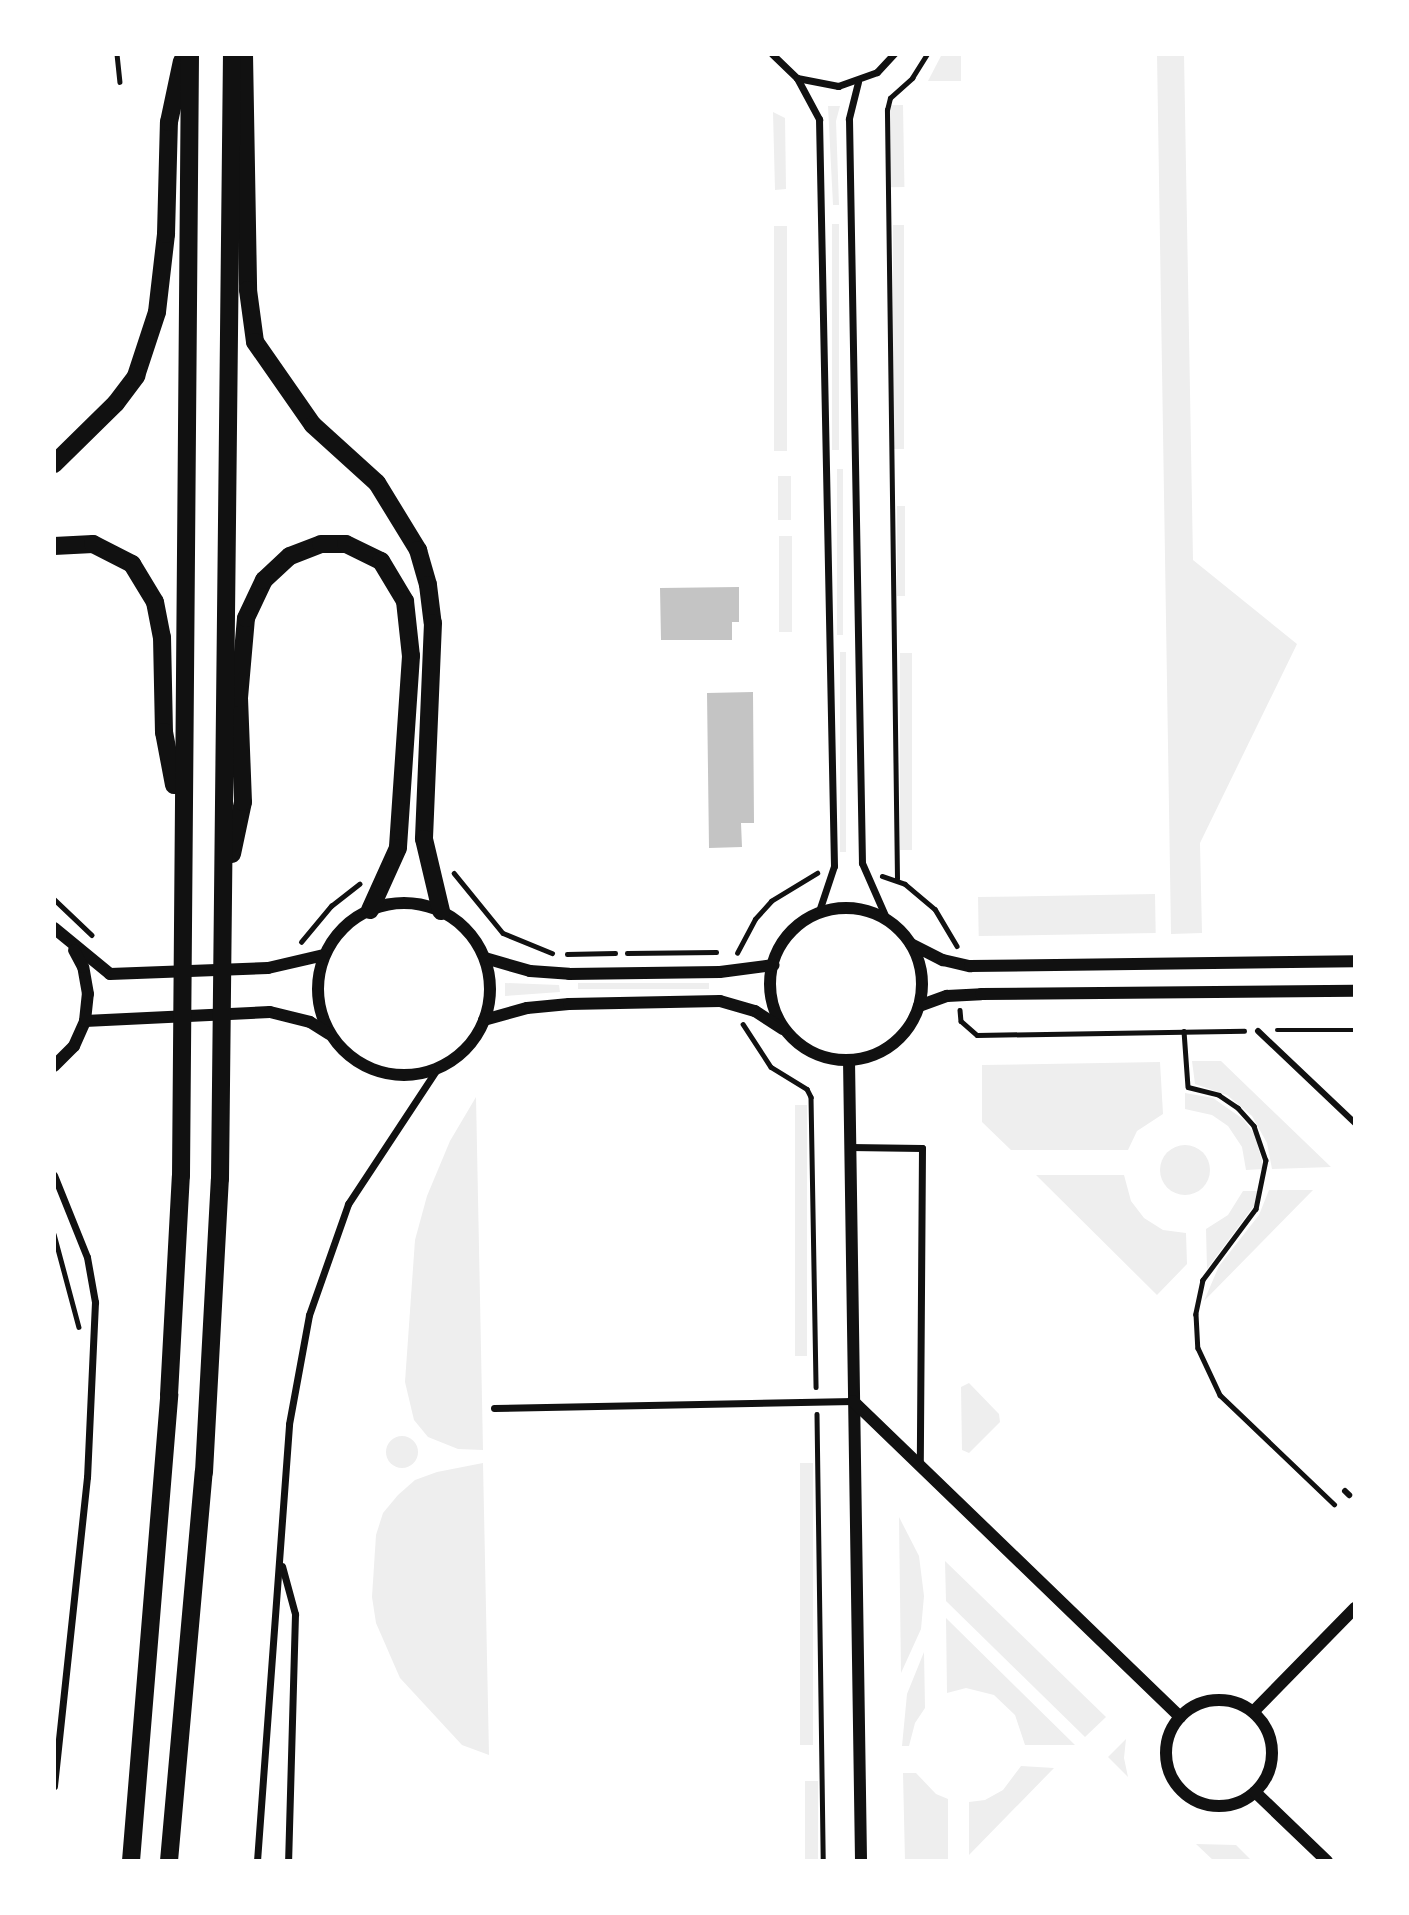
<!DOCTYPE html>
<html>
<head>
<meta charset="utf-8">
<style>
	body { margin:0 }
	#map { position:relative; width:1409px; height:1915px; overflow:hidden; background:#fff; font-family:Poppins,sans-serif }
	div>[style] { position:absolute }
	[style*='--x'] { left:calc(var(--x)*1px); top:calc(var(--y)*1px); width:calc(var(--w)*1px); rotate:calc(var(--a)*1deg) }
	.green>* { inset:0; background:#eee; transform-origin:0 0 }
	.round { border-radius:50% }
	.building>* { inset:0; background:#c4c4c4 }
	.path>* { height:4.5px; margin:-2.25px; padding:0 2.25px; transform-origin:2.25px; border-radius:2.25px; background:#111 }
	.pedestrian>* { height:6px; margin:-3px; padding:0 3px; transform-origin:3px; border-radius:3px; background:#111 }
	.minor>* { height:7px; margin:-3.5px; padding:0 3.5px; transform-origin:3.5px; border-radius:3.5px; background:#111 }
	.tertiary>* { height:12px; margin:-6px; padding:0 6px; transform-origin:6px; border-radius:6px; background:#111 }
	.tertiary>.ring { margin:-6px; padding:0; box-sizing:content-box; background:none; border:12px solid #111; border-radius:50% }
	.motorway>* { height:18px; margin:-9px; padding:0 9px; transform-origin:9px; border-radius:9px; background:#111 }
	span { translate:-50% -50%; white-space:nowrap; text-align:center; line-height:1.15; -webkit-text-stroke:5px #fff; paint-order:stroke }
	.frame { position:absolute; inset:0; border:56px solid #fff; pointer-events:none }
</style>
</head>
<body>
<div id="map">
	<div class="green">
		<div style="clip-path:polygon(942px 54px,961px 54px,961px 81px,928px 81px)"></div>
		<div style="clip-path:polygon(1157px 54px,1184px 54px,1193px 560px,1297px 644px,1200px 843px,1202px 933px,1171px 934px)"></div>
		<div style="left:903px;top:105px;width:82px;height:14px;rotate:89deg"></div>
		<div style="clip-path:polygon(828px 106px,840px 106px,836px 121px,839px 205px,833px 205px)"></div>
		<div style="clip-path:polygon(773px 112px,785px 118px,786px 189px,775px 190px)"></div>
		<div style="left:832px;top:224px;width:7px;height:226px"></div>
		<div style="left:893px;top:225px;width:11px;height:224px"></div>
		<div style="left:774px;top:226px;width:13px;height:225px"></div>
		<div style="left:837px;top:469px;width:6px;height:166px"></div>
		<div style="left:778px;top:476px;width:13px;height:44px"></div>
		<div style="left:897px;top:506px;width:8px;height:90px"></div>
		<div style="left:779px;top:536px;width:13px;height:96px"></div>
		<div style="left:840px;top:652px;width:6px;height:200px"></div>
		<div style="left:900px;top:653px;width:12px;height:197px"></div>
		<div style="left:1155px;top:894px;width:39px;height:177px;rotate:89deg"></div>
		<div style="clip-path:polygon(505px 983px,559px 985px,560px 992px,505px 996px)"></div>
		<div style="left:709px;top:983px;width:6px;height:131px;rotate:90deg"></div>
		<div style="clip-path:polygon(1192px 1061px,1221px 1061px,1331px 1167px,1272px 1169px,1267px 1143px,1252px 1116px,1227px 1095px,1195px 1084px)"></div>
		<div style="clip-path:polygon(1160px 1062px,1163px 1114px,1137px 1131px,1128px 1150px,1011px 1150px,982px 1122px,982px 1065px)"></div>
		<div style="clip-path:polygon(1185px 1093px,1213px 1098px,1243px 1119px,1255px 1135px,1264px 1169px,1246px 1170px,1242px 1147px,1228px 1126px,1212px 1115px,1185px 1109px)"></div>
		<div style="clip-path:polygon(476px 1097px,483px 1450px,458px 1449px,428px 1437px,414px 1420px,405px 1382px,415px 1240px,427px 1196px,450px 1141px)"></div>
		<div style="left:795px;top:1105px;width:12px;height:251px"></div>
		<div class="round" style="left:1160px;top:1145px;width:50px;height:50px"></div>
		<div style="clip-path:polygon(1036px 1175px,1124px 1175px,1131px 1201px,1144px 1218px,1163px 1230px,1186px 1233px,1187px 1264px,1157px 1295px)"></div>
		<div style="clip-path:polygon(1269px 1190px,1313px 1190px,1204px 1301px,1219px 1266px,1259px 1215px)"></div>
		<div style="clip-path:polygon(1243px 1191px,1260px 1191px,1256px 1203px,1207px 1269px,1206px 1229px,1228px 1215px)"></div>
		<div style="clip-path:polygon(969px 1383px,999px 1414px,1000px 1422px,969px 1453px,962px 1450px,961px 1387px)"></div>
		<div class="round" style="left:386px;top:1436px;width:32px;height:32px"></div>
		<div style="clip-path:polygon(483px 1463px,489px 1755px,462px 1745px,400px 1678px,376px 1623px,372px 1597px,376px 1535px,383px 1513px,398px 1495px,415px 1480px,437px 1472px)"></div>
		<div style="left:800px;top:1463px;width:13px;height:282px"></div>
		<div style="clip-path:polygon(899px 1517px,919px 1556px,924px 1596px,921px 1629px,901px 1673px)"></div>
		<div style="clip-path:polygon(945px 1561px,1106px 1717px,1085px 1737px,946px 1601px)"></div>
		<div style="clip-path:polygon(946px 1618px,1075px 1745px,1025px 1745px,1015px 1715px,994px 1695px,966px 1688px,947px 1693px)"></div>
		<div style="clip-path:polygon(924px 1652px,925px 1708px,915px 1723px,909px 1746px,902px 1746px,907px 1694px)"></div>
		<div style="clip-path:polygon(1126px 1739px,1124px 1758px,1128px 1777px,1108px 1757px)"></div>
		<div style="clip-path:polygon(1021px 1766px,1054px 1768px,969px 1855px,969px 1802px,985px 1800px,1003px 1790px)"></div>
		<div style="clip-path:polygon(903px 1773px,916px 1773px,936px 1794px,948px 1799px,948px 1861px,905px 1861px)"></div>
		<div style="left:805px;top:1781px;width:13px;height:80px"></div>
		<div style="clip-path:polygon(1196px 1844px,1236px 1845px,1252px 1861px,1214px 1861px)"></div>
	</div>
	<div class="building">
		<div style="clip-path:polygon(739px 587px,739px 622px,732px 622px,732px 640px,661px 640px,660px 588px)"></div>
		<div style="clip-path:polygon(753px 692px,754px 823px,741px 823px,742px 847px,709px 848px,707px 693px)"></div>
	</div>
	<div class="path">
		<div style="--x:117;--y:54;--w:28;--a:84"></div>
		<div style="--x:454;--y:873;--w:77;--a:50.8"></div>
		<div style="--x:503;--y:933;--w:53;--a:22.2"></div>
		<div style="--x:882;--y:876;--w:24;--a:19"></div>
		<div style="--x:905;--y:884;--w:39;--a:40"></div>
		<div style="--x:935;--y:909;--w:43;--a:59.3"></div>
		<div style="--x:897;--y:879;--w:769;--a:-90.75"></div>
		<div style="--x:887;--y:110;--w:12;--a:-76"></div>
		<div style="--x:890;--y:98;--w:30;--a:-42"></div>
		<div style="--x:912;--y:78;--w:28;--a:-58"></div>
		<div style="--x:54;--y:899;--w:52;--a:43.5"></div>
		<div style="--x:301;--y:942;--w:47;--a:-50.2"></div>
		<div style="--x:331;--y:906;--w:36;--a:-38"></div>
		<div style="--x:627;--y:953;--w:89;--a:-0.6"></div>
		<div style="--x:737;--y:953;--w:38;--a:-62"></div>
		<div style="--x:755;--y:919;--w:24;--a:-48"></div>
		<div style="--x:771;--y:901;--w:54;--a:-31.3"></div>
		<div style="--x:567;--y:954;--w:48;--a:-1.2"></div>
		<div style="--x:960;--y:1010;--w:11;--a:85"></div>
		<div style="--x:961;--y:1021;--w:21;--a:41"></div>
		<div style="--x:977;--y:1035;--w:267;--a:-0.9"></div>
		<div style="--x:743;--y:1024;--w:51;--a:56.9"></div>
		<div style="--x:771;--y:1067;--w:42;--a:31.4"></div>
		<div style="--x:807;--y:1089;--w:9;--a:63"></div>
		<div style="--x:811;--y:1097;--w:290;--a:89"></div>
		<div style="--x:1277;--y:1030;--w:78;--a:0"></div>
		<div style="--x:1184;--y:1031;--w:56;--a:85.9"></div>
		<div style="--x:1188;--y:1087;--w:32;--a:14"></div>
		<div style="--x:1219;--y:1095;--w:23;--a:34"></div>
		<div style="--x:1238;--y:1108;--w:24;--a:48"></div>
		<div style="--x:1254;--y:1126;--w:36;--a:71"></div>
		<div style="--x:1266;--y:1160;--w:50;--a:101.5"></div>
		<div style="--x:1256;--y:1209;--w:89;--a:126.7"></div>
		<div style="--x:1203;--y:1280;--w:35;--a:102"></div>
		<div style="--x:1196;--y:1314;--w:34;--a:87"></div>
		<div style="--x:1198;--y:1348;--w:52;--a:64.9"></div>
		<div style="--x:1220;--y:1395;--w:158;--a:43.7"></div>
		<div style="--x:54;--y:1234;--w:96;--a:75"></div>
		<div style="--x:817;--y:1414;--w:447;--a:89.2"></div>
	</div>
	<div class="pedestrian">
		<div style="--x:1258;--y:1031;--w:134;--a:43.5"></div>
		<div style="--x:1345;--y:1491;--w:6;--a:45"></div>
	</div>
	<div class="minor">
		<div style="--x:772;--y:54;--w:35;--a:44"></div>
		<div style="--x:797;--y:78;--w:42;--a:11"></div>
		<div style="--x:838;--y:86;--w:41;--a:-19.7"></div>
		<div style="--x:877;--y:72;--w:25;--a:-47"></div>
		<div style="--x:797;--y:78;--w:47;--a:61.8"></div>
		<div style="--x:819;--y:119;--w:747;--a:88.85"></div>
		<div style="--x:834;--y:866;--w:51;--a:108.4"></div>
		<div style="--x:858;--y:82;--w:38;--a:104"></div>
		<div style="--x:849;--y:119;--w:744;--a:89"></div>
		<div style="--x:862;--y:863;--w:62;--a:66.3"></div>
		<div style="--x:850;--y:1147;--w:72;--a:0.8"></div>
		<div style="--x:922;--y:1148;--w:316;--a:90.4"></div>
		<div style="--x:54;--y:1175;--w:88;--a:68.1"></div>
		<div style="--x:87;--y:1257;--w:46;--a:79.9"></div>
		<div style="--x:95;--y:1302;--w:175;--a:92.6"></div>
		<div style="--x:87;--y:1477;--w:311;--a:96.1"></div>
		<div style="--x:494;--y:1408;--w:359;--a:-1.1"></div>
		<div style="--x:282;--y:1566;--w:50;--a:74.8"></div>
		<div style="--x:295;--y:1614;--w:247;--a:91.6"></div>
		<div style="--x:257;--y:1861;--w:438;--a:-85.8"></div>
		<div style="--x:289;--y:1424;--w:111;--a:-79.6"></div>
		<div style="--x:309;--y:1315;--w:118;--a:-70.6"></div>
		<div style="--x:348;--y:1204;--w:162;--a:-56.6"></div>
	</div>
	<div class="tertiary">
		<div class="ring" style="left:318px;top:903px;width:160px;height:160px"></div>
		<div class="ring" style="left:770px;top:908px;width:140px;height:140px"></div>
		<div style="--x:54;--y:928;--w:72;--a:39.4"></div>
		<div style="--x:110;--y:974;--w:158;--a:-2.2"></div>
		<div style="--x:268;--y:968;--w:57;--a:-13.1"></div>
		<div style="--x:911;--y:944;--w:36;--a:27"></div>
		<div style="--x:943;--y:960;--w:28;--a:13"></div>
		<div style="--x:970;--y:966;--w:385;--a:-0.7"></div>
		<div style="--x:485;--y:958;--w:47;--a:16.1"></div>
		<div style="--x:530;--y:971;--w:39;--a:4"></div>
		<div style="--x:569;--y:974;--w:151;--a:-0.8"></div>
		<div style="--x:720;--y:972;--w:54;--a:-7.4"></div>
		<div style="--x:919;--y:1006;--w:30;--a:-20"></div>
		<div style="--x:947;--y:996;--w:34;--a:-3"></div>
		<div style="--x:981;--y:994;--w:374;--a:-0.5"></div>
		<div style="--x:484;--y:1020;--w:45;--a:-15.6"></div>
		<div style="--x:527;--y:1008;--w:42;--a:-5.4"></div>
		<div style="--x:569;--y:1004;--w:151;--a:-1.1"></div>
		<div style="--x:720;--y:1001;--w:36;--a:16"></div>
		<div style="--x:755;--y:1011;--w:33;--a:33"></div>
		<div style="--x:85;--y:1021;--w:185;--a:-2.8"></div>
		<div style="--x:270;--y:1012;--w:41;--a:14"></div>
		<div style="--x:310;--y:1022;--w:22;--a:32"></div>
		<div style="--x:849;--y:1060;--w:801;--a:89.14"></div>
		<div style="--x:54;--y:1066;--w:28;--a:-45"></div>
		<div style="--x:74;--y:1046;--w:27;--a:-66"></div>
		<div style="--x:85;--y:1021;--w:27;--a:-84"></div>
		<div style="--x:88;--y:994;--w:27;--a:-100"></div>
		<div style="--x:83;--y:967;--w:19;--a:-118"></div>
		<div style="--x:853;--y:1401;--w:455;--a:44"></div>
		<div class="ring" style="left:1166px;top:1700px;width:94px;height:94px"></div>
		<div style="--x:1253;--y:1712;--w:146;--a:-45.6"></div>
		<div style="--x:1255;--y:1792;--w:100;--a:43.8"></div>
	</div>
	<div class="motorway">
		<div style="--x:244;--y:54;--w:236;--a:89"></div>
		<div style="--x:248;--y:290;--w:52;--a:82.3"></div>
		<div style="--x:255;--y:342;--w:101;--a:55.1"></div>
		<div style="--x:313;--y:425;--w:86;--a:42.2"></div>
		<div style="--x:377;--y:483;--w:79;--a:58.5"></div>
		<div style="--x:418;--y:550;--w:36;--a:74"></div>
		<div style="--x:428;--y:585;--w:38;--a:83"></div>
		<div style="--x:433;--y:623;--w:216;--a:92.4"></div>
		<div style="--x:424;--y:839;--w:74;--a:76.7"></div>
		<div style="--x:54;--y:464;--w:87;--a:-44.5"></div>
		<div style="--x:116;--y:403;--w:34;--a:-53"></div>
		<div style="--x:136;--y:376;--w:67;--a:-71.8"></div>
		<div style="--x:157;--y:312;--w:79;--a:-83.4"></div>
		<div style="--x:166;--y:234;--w:112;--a:-88.5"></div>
		<div style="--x:169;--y:122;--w:62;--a:-78"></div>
		<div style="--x:54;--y:546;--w:39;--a:-3"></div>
		<div style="--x:93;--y:544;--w:44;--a:27.1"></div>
		<div style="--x:132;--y:564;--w:44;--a:58.8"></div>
		<div style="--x:155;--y:602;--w:36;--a:79"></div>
		<div style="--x:162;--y:637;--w:95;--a:88.8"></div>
		<div style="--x:164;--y:732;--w:54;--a:79.3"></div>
		<div style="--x:232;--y:854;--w:53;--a:-78.1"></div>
		<div style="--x:243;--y:802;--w:104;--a:-92.2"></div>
		<div style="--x:239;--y:698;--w:80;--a:-85"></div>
		<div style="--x:246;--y:618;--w:42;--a:-64.7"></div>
		<div style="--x:264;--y:580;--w:35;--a:-43"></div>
		<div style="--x:290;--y:556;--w:33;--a:-21"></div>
		<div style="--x:321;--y:544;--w:25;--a:0"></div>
		<div style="--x:346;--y:544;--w:39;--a:26"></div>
		<div style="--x:381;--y:561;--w:47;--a:59"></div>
		<div style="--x:405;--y:601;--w:55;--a:83.8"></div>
		<div style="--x:411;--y:656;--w:192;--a:93.9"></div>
		<div style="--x:398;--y:848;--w:68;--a:114.3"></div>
		<div style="--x:131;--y:1861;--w:468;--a:-85.3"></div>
		<div style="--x:169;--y:1395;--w:219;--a:-86.9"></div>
		<div style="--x:181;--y:1176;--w:1122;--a:-89.54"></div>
		<div style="--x:169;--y:1861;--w:391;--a:-84.9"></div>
		<div style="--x:204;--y:1472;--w:293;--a:-86.9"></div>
		<div style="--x:220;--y:1179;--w:1125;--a:-89.39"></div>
	</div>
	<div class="frame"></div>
</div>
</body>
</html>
